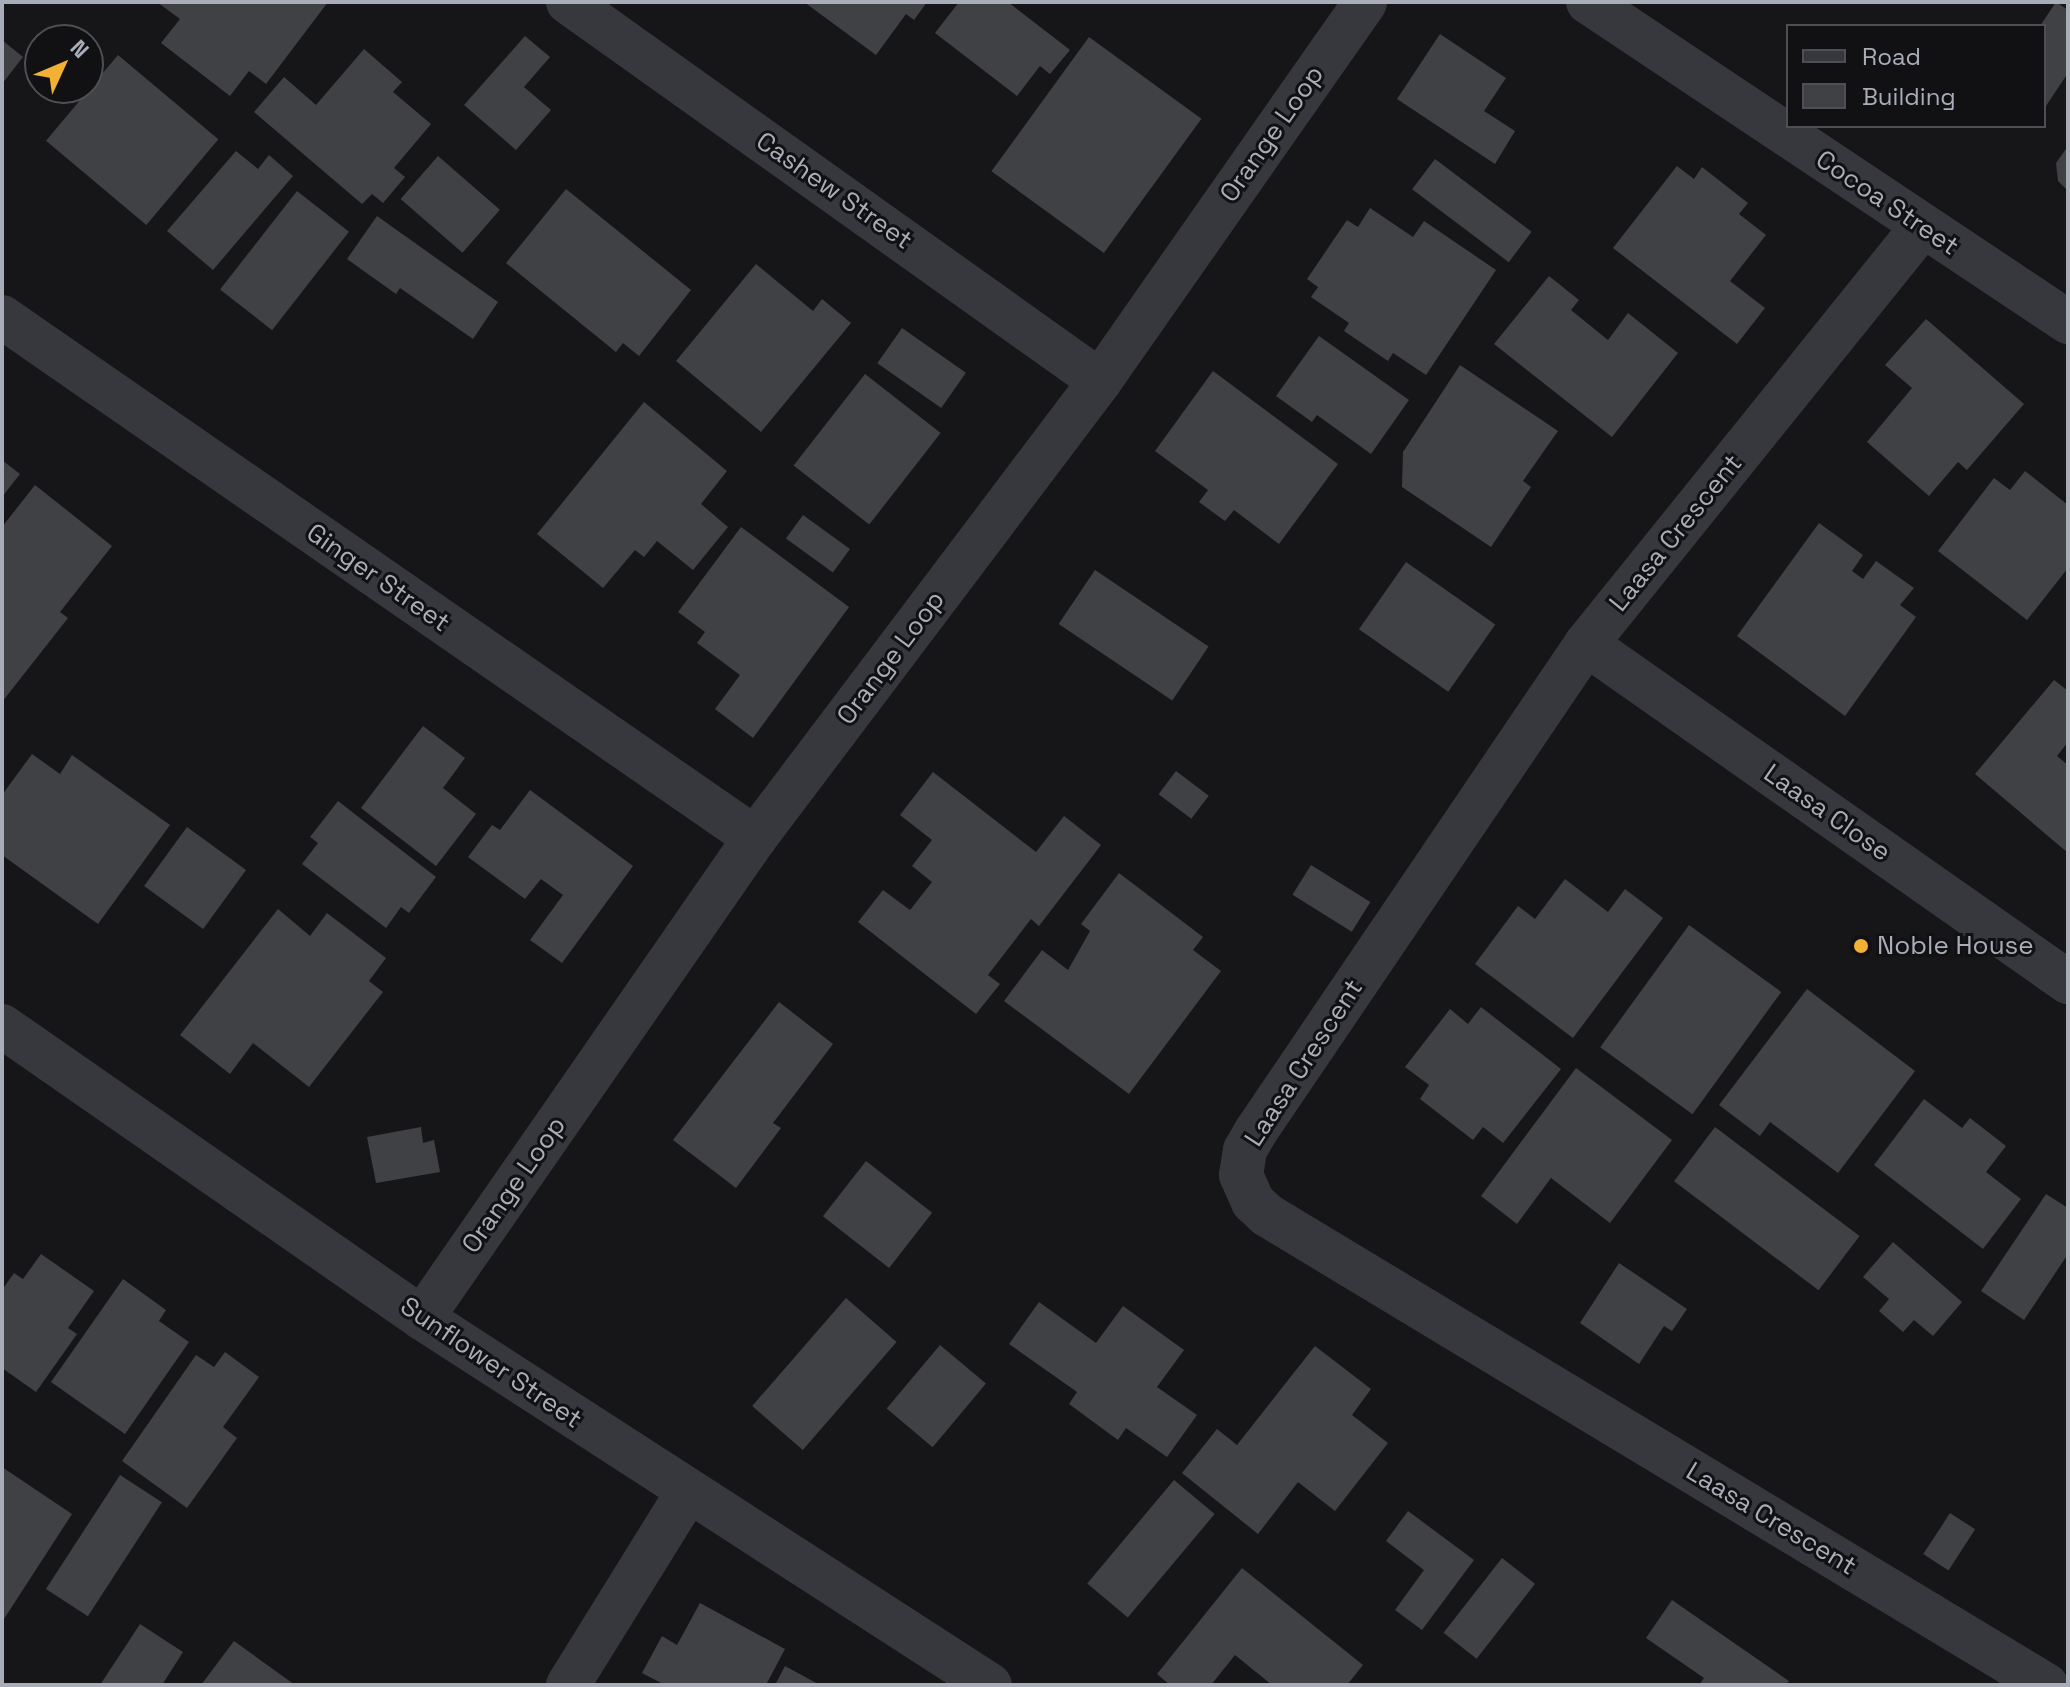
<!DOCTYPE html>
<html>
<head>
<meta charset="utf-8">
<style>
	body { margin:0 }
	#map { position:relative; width:2070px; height:1687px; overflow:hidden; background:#161618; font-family:"Space Grotesk",sans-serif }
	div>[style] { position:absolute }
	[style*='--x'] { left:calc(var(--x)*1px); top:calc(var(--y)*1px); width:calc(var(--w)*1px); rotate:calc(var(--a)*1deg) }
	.building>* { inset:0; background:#404145; transform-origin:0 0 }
	.minor>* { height:44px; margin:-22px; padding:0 22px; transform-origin:22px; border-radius:22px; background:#37383d }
	.dots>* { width:22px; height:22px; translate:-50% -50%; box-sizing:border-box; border:4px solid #111113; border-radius:50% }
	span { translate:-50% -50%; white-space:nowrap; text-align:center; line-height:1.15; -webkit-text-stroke:6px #111113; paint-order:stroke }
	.street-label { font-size:26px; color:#a8adb8 }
	.poi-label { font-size:26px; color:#a8adb8 }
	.left { translate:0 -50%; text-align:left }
	.frame { position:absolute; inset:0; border:4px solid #a8adb8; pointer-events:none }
	.legend { position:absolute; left:1786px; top:24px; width:260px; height:104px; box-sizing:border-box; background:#111113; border:2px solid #4d4f55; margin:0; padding:10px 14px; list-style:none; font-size:24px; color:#a8adb8 }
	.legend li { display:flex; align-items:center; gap:16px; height:40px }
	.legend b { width:40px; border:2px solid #4d4f55 }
	.north { position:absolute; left:24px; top:24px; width:80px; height:80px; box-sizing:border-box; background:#111113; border:2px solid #4d4f55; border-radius:50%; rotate:46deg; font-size:22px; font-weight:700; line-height:32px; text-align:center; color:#a8adb8 }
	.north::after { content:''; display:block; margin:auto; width:28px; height:36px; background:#f2b134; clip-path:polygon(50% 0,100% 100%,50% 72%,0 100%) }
</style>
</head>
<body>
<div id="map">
	<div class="building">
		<div style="clip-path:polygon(157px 2px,328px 2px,266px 84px,249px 71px,230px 96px,161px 43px,180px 19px)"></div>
		<div style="clip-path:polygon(804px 2px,927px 2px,914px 20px,906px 14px,876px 55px)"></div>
		<div style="clip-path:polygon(959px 2px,1008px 2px,1070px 50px,1050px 74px,1040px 66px,1017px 96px,935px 33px)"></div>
		<div style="clip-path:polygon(2056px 2px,2068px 10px,2068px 73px,2044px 109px,2040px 26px)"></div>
		<div style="clip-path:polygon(1440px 34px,1506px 78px,1484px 111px,1515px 131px,1495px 164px,1397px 99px)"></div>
		<div style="clip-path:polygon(525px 36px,550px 57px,524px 87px,551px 110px,516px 150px,464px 105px)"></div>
		<div style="left:1089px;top:37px;width:139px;height:166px;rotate:36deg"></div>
		<div style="clip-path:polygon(2px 40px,23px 57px,2px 84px)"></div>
		<div style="clip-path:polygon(364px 49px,402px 82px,393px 92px,431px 124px,394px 168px,405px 177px,383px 203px,372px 194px,362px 204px,254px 112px,284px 77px,316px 105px)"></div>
		<div style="left:118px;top:55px;width:131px;height:112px;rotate:40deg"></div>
		<div style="clip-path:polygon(2068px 146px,2068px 191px,2058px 181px,2056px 163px)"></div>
		<div style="clip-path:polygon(236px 151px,258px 169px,269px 155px,293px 176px,213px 270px,167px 231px)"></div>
		<div style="left:438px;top:156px;width:82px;height:57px;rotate:41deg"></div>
		<div style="left:1435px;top:159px;width:121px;height:38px;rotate:37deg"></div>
		<div style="clip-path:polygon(1677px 166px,1694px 179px,1702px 167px,1748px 203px,1739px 214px,1766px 235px,1730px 281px,1765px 308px,1737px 344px,1613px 248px)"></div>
		<div style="clip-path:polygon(566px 189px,691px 290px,639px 356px,623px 343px,616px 352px,506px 263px)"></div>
		<div style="left:297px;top:191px;width:66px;height:125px;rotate:38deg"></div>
		<div style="clip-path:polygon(1370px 208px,1413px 237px,1424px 221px,1496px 270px,1426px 375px,1393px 353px,1388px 361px,1344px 331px,1349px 323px,1311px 297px,1318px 287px,1307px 279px,1347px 220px,1358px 227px)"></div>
		<div style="clip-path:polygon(377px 216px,498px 302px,473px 339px,400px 288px,396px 294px,347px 259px)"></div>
		<div style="clip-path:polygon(756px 264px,813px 311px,822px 299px,851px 323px,761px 432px,676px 361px)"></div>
		<div style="clip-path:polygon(1549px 276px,1579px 300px,1571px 310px,1608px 340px,1628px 313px,1678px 353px,1612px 437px,1494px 344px)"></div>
		<div style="clip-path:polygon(1926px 319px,2024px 404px,1967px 470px,1958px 462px,1929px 496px,1867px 442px,1912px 388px,1885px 365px)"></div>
		<div style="left:902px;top:328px;width:78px;height:43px;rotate:35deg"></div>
		<div style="clip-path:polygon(1319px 336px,1409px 400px,1371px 454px,1317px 415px,1312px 422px,1276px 396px)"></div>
		<div style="clip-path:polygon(1460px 365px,1558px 431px,1523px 481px,1531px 487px,1491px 547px,1402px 487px,1403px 452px)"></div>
		<div style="clip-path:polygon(1213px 371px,1338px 464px,1279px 544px,1234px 510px,1225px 521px,1199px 502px,1208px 490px,1155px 451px)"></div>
		<div style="left:865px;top:374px;width:96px;height:116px;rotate:38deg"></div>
		<div style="clip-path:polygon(644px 402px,727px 471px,701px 504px,728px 527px,693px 570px,657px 541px,644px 557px,635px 550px,603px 588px,537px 534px)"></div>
		<div style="clip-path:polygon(2px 460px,20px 474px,2px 497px)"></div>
		<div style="clip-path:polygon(2025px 471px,2068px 505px,2068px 568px,2027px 620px,1938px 551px,1994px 478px,2010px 490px)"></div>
		<div style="clip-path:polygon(35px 485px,112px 546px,60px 612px,68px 618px,2px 702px,2px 527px)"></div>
		<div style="left:803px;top:515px;width:58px;height:29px;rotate:36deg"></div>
		<div style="clip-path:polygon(1819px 523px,1863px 555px,1852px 571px,1863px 579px,1876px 561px,1914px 588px,1900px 605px,1916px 617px,1845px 716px,1737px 636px)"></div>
		<div style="clip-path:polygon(741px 527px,849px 607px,753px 738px,715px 709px,740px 675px,697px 643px,705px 632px,678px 612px)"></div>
		<div style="left:1406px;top:562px;width:109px;height:82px;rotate:35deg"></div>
		<div style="left:1095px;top:570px;width:137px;height:65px;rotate:34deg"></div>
		<div style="clip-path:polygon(2054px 680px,2068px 691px,2068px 742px,2057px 756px,2068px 765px,2068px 853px,1975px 774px)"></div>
		<div style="clip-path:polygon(423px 726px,465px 758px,443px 788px,476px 814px,436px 866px,361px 808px)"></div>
		<div style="clip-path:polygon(32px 754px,60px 774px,72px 755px,170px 825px,98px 924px,2px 855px,2px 795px)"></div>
		<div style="left:1176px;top:771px;width:41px;height:29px;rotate:37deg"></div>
		<div style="clip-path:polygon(933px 772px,1036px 852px,1064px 816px,1101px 845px,1039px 926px,1031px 919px,988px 975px,1000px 984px,976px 1014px,858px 922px,883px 890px,910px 910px,932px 882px,912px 866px,932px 840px,900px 815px)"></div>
		<div style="clip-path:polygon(530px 790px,633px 866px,562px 963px,530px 940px,563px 895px,541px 879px,525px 899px,468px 857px,492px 825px,500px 830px)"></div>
		<div style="clip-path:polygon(338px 801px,436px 877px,409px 913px,401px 907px,386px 928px,302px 864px,318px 843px,310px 837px)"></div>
		<div style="left:187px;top:827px;width:73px;height:73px;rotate:36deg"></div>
		<div style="left:1311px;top:865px;width:70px;height:35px;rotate:32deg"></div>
		<div style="clip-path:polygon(1119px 873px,1203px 937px,1193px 950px,1221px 971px,1129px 1094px,1004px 1001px,1042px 950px,1068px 970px,1090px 931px,1081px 924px)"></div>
		<div style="clip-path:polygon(1565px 879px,1608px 912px,1625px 889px,1663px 918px,1573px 1038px,1475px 964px,1518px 906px,1535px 919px)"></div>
		<div style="clip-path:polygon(278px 909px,310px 936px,327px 913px,386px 958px,369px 981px,383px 992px,309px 1087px,253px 1043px,230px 1074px,180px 1035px)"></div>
		<div style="left:1689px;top:925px;width:114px;height:151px;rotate:36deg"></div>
		<div style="clip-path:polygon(1807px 989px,1915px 1071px,1838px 1173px,1770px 1122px,1760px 1136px,1719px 1105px)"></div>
		<div style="clip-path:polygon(779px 1002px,833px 1044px,773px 1123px,781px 1128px,736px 1188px,673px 1140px)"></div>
		<div style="clip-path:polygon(1481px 1007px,1561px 1069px,1503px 1143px,1483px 1127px,1473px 1140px,1420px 1099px,1429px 1085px,1405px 1067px,1450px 1009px,1468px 1024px)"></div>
		<div style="clip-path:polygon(1576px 1068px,1672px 1140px,1610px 1223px,1551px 1178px,1517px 1224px,1481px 1196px)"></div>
		<div style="clip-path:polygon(1924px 1099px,1962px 1128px,1970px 1118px,2006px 1146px,1986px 1172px,2021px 1199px,1983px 1249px,1874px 1165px)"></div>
		<div style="clip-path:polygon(421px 1127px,423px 1143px,434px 1140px,440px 1172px,376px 1183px,367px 1137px)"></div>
		<div style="left:1715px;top:1127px;width:181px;height:68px;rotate:37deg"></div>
		<div style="left:866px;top:1161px;width:84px;height:70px;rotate:38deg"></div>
		<div style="clip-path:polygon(2046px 1194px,2068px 1208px,2068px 1254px,2024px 1320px,1981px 1291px)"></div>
		<div style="clip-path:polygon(1893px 1242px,1962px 1302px,1933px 1336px,1914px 1320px,1903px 1332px,1879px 1311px,1889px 1299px,1863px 1277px)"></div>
		<div style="clip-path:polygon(41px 1254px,94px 1291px,68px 1328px,77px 1334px,36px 1392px,2px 1368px,2px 1290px,14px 1273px,23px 1279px)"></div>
		<div style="clip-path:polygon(1619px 1263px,1687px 1309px,1672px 1331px,1664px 1326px,1639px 1364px,1580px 1323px)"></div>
		<div style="clip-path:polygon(123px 1279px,166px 1310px,159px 1321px,189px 1342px,125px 1434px,51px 1382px)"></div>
		<div style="left:846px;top:1298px;width:67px;height:143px;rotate:41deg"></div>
		<div style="clip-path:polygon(1039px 1302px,1096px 1343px,1123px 1306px,1184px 1350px,1157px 1387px,1197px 1415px,1167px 1457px,1126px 1428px,1118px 1440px,1069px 1404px,1077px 1392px,1009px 1344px)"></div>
		<div style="left:940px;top:1345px;width:60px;height:83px;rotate:40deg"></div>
		<div style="clip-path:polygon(1315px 1346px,1371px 1389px,1352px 1415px,1388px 1443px,1335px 1511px,1298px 1482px,1258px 1534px,1182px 1473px,1217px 1429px,1237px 1445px)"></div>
		<div style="clip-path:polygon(225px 1352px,259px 1377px,223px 1427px,237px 1438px,187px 1508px,122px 1461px,196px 1355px,214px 1367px)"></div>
		<div style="clip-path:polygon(2px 1467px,72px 1514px,2px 1622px)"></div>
		<div style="left:120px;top:1475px;width:50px;height:136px;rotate:33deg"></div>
		<div style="left:1174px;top:1480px;width:53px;height:135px;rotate:40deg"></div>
		<div style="clip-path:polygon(1408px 1511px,1474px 1560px,1422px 1630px,1395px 1610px,1424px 1570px,1386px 1541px)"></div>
		<div style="left:1950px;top:1513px;width:30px;height:49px;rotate:33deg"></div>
		<div style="left:1502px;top:1558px;width:42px;height:95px;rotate:38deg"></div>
		<div style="clip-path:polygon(1242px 1568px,1363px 1665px,1347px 1685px,1272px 1685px,1235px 1655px,1211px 1685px,1170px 1685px,1157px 1674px)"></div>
		<div style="clip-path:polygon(1672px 1600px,1789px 1681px,1786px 1685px,1699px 1685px,1704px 1678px,1646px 1638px)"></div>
		<div style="clip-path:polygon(700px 1603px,785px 1649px,766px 1685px,665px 1685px,642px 1673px,662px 1636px,677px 1645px)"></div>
		<div style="clip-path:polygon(140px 1624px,183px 1652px,162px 1685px,100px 1685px)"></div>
		<div style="clip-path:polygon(234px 1641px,295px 1685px,201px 1685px)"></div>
		<div style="clip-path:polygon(785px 1666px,820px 1685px,775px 1685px)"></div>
	</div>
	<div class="minor">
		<div style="--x:568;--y:2;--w:653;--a:35.47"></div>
		<div style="--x:1588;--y:2;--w:577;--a:33.69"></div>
		<div style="--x:1922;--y:227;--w:536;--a:128.86"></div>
		<div style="--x:1586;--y:644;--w:588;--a:124.12"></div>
		<div style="--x:1256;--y:1131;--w:22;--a:120"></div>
		<div style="--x:1245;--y:1150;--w:25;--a:99"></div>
		<div style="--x:1241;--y:1175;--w:30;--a:66"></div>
		<div style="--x:1253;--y:1202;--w:19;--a:43"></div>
		<div style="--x:1267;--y:1215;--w:910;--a:31.1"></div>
		<div style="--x:2;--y:317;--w:916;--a:34.68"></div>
		<div style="--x:1586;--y:644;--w:589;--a:35.04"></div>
		<div style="--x:2;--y:1026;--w:512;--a:34.81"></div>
		<div style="--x:422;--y:1318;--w:676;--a:32.87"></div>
		<div style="--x:422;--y:1318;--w:584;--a:-55.25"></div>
		<div style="--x:755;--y:838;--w:573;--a:-52.95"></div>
		<div style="--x:1100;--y:381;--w:462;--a:-55"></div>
		<div style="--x:568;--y:1685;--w:226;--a:-58.2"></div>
	</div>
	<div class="dots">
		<div style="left:1861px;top:946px;background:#f2b134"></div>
	</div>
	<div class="street-label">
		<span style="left:1272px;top:134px;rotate:-55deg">Orange Loop</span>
		<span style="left:834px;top:191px;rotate:35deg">Cashew Street</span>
		<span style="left:1887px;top:203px;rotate:34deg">Cocoa Street</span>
		<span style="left:1676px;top:533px;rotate:-51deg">Laasa Crescent</span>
		<span style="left:378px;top:578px;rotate:35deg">Ginger Street</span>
		<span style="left:891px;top:658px;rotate:-53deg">Orange Loop</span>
		<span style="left:1827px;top:813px;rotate:35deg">Laasa Close</span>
		<span style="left:1304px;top:1063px;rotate:-57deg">Laasa Crescent</span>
		<span style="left:514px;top:1185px;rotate:-55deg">Orange Loop</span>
		<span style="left:491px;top:1363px;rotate:34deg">Sunflower Street</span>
		<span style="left:1771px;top:1519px;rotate:31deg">Laasa Crescent</span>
	</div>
	<div class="poi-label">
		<span class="left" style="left:1877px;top:946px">Noble House</span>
	</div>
	<div class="frame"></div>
	<ul class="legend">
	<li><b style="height:10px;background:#37383d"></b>Road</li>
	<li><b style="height:22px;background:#404145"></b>Building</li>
	</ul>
	<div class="north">N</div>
</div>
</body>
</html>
